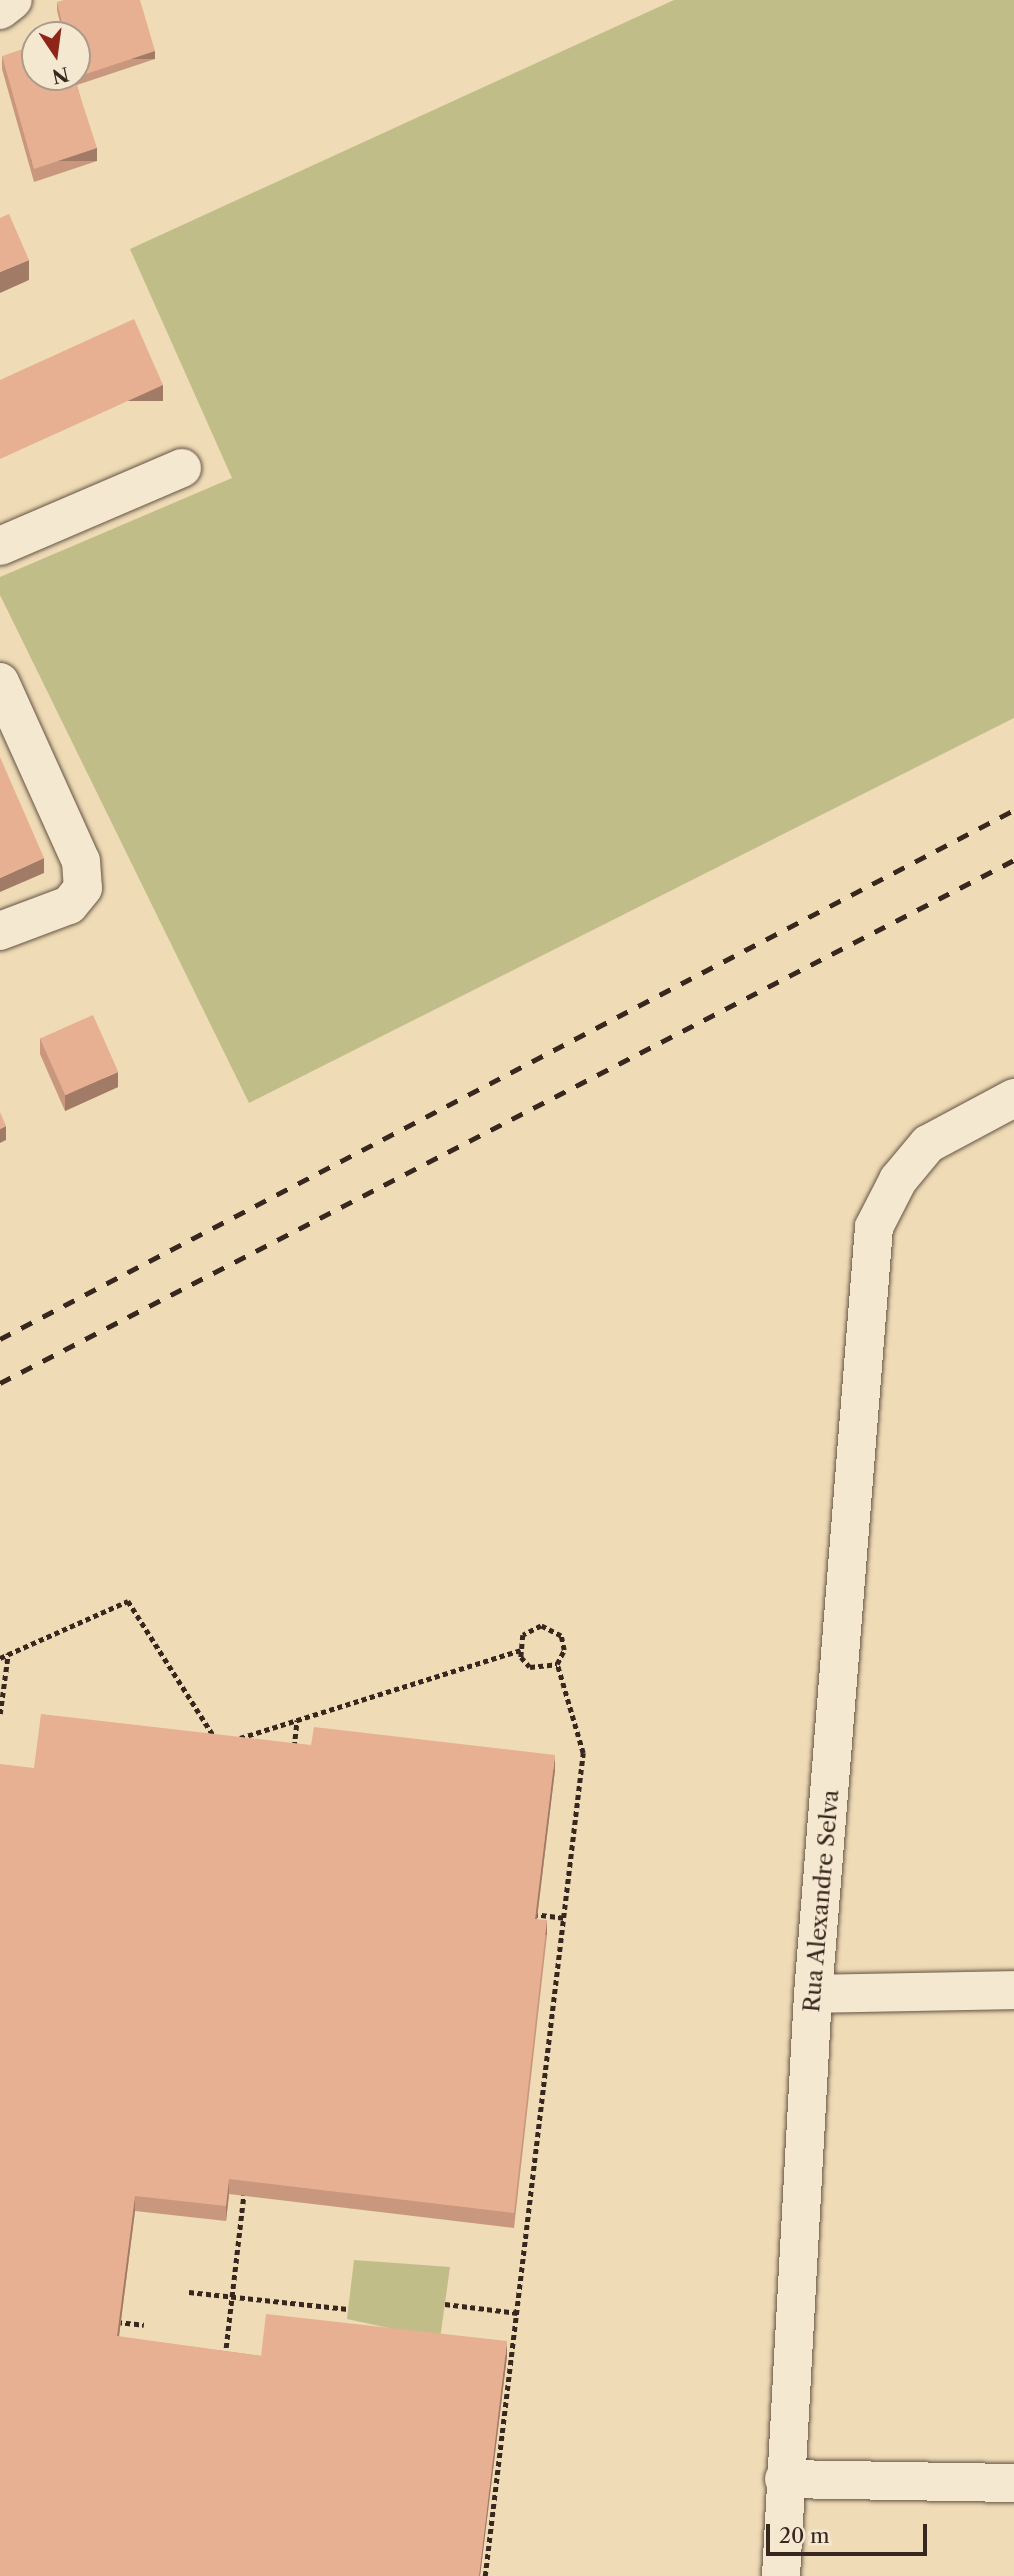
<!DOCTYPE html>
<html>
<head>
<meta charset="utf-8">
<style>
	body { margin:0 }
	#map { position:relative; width:1014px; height:2576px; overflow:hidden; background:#efdbb6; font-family:"Libre Caslon Text",serif }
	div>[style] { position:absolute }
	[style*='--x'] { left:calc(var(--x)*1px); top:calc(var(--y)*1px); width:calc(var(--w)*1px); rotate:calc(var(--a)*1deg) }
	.green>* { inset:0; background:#c1bd88 }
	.path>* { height:4.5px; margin-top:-2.25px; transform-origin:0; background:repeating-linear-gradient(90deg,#37271e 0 5px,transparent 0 8.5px) }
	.roads { filter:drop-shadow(0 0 2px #655444) drop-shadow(0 0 2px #655444) }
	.minor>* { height:38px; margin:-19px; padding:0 19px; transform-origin:19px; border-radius:19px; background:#f5e8d0 }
	.rail>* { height:5px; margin-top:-2.5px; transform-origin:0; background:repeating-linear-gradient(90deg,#37271e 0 12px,transparent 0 24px) }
	.wall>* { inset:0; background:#c8977e }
	.shaded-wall>* { inset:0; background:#a27b67; transform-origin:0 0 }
	.building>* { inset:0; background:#e8b093; transform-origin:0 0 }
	span { translate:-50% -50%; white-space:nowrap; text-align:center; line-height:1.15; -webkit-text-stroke:6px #f5e8d0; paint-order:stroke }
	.street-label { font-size:23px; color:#37271e }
	.north { position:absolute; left:21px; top:21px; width:70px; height:70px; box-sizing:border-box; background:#f5e8d0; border:2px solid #a99b89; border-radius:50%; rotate:167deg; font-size:19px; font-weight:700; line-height:28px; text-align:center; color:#37271e }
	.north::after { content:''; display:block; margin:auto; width:24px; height:32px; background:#8f2418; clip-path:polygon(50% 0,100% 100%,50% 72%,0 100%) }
	.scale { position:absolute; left:766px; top:2524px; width:161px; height:32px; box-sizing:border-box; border:4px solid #37271e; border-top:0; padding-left:9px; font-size:21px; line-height:24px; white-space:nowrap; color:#37271e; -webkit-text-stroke:5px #f5e8d0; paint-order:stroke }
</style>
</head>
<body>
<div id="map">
	<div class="green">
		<div style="clip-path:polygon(674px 0,1014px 0,1014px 718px,249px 1103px,0 595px,0 577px,232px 478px,130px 249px)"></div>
		<div style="clip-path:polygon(354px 2260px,450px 2267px,440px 2339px,347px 2319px)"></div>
	</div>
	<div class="path">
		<div style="--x:0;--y:1658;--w:140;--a:-24"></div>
		<div style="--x:128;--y:1601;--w:162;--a:57.6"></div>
		<div style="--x:0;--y:1714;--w:61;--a:-82.4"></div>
		<div style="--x:240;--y:1738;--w:294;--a:-17.4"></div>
		<div style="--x:294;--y:1747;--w:27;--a:-84"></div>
		<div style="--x:533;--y:1914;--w:31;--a:7"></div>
		<div style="--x:189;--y:2292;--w:160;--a:6.1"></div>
		<div style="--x:445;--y:2304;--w:73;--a:7.1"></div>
		<div style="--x:117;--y:2322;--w:27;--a:6"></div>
		<div style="--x:225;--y:2356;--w:166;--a:-83.4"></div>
		<div style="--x:485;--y:2576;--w:829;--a:-83.21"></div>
		<div style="--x:583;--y:1753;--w:93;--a:-106.3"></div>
		<div style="--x:557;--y:1664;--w:16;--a:-63"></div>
		<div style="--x:564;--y:1650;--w:14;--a:-102"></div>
		<div style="--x:561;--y:1636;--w:22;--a:-153"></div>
		<div style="--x:541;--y:1626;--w:20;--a:153"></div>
		<div style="--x:523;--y:1635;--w:22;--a:95"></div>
		<div style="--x:521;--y:1657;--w:13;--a:48"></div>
		<div style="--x:530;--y:1667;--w:27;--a:-6"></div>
	</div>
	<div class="roads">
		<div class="minor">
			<div style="--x:0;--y:10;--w:16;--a:-38"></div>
			<div style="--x:0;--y:546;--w:198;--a:-23.2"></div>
			<div style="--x:0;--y:682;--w:196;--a:65.7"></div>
			<div style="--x:81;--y:861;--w:27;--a:86"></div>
			<div style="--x:83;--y:888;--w:22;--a:129"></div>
			<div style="--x:69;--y:905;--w:74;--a:159.4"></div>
			<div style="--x:813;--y:1994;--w:201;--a:-1.1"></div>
			<div style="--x:784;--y:2479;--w:230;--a:1"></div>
			<div style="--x:781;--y:2576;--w:583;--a:-86.85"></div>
			<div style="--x:813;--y:1994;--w:769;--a:-85.45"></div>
			<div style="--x:874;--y:1227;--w:53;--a:-62.9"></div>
			<div style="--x:898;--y:1180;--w:47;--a:-50.2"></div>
			<div style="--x:928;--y:1144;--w:98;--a:-28.1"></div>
		</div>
	</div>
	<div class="rail">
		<div style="--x:0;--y:1339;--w:1144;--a:-27.55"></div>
		<div style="--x:0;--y:1383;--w:1141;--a:-27.28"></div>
	</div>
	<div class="wall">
		<div style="clip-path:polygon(57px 2px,155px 59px,77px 85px,97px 161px,34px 182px,2px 69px,2px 56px,35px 77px,77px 77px,77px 35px,63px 35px,57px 10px)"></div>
		<div style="clip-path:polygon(40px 1038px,118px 1087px,65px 1111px,40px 1054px)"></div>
		<div style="clip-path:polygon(311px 1745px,555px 1770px,537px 1919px,547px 1935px,514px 2228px,229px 2194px,226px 2221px,135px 2211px,119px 2337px,261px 2356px,507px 2356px,480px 2576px,0 2576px,34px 1768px)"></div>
	</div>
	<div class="shaded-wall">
		<div style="left:155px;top:51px;width:8px;height:83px;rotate:90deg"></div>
		<div style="left:97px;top:148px;width:13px;height:66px;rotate:90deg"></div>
		<div style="clip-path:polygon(29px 260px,29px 280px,0 293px,0 272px)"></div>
		<div style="left:163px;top:385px;width:16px;height:179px;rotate:90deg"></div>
		<div style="clip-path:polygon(44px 858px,44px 873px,0 892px,0 878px)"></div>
		<div style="clip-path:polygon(118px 1072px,118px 1087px,65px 1111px,65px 1095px)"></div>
		<div style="clip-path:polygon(6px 1126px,6px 1140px,0 1143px,0 1129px)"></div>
		<div style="clip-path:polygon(555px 1755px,555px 1770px,535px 1934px,535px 1919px)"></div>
		<div style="left:547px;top:1920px;width:15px;height:295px;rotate:90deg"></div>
		<div style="clip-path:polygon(229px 2179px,229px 2194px,226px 2221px,226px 2206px)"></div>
		<div style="clip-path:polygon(135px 2196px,135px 2211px,117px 2351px,117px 2336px)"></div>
		<div style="clip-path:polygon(507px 2341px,507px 2356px,480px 2576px,479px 2576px)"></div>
	</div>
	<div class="building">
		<div style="clip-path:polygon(64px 0,140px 0,155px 51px,77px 77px,77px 35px,65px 35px,57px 2px)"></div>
		<div style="clip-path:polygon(35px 45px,35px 77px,74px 77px,97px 148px,34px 169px,2px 56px)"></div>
		<div style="clip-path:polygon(9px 214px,29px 260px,0 272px,0 218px)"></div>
		<div style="clip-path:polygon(134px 319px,163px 385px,0 459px,0 380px)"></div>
		<div style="clip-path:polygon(0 757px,44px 858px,0 878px)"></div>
		<div style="left:93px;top:1015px;width:62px;height:58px;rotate:66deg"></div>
		<div style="clip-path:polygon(0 1112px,6px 1126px,0 1129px)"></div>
		<div style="clip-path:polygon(41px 1714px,311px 1745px,314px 1727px,555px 1755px,535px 1919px,547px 1920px,514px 2213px,229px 2179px,226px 2206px,135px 2196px,117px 2336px,261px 2356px,266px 2314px,507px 2341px,479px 2576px,0 2576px,0 1764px,34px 1768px)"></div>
	</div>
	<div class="street-label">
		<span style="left:821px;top:1901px;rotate:-85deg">Rua Alexandre Selva</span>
	</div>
	<div class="north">N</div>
	<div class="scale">20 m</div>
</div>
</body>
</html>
